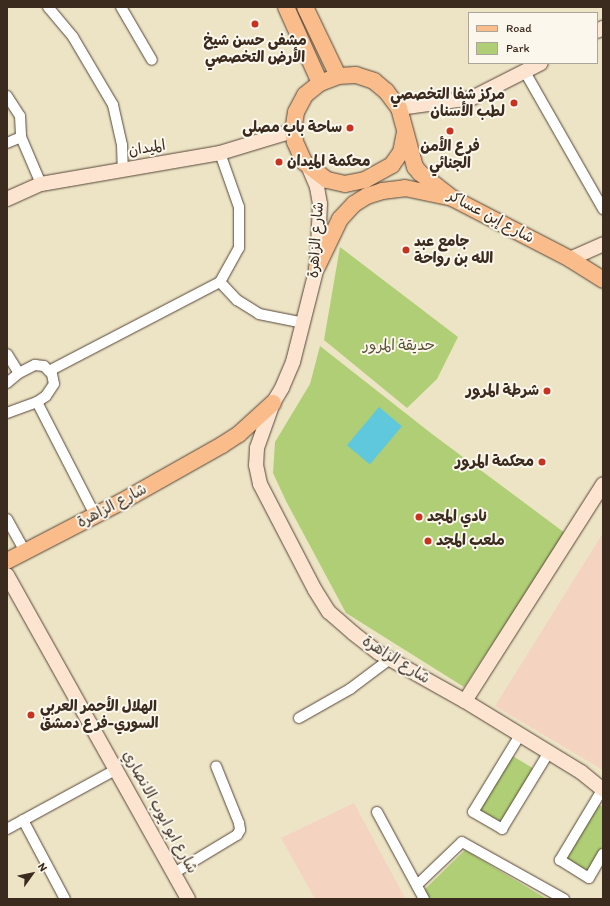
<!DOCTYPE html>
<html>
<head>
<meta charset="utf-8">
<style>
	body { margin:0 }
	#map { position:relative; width:610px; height:906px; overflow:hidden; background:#ede4c6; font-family:Itim,"Playpen Sans Arabic",sans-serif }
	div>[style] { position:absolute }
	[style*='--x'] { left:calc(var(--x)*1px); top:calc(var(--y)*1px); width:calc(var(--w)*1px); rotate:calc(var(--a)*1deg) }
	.built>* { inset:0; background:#f4d3c0 }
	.green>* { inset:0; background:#afce75; transform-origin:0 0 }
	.water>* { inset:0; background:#60c8dc; transform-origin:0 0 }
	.roads { filter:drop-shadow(0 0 1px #564637) drop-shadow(0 0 1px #564637) }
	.street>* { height:10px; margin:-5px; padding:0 5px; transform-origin:5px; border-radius:5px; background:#fff }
	.secondary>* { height:14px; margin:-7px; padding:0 7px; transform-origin:7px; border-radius:7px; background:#fde4d0 }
	.primary>* { height:16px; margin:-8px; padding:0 8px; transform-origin:8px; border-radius:8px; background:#f9bc8a }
	.dots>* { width:11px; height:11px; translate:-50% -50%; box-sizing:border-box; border:2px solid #fbf7ec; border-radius:50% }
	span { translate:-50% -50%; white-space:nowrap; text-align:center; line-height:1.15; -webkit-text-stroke:4px #fbf7ec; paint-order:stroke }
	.poi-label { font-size:15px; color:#3b2a1e; font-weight:700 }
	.right { translate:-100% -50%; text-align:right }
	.left { translate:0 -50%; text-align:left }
	.street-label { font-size:15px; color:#3b2a1e }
	.park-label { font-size:15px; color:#585334 }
	.frame { position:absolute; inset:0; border:8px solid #3b2a1e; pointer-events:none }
	.legend { position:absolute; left:468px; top:12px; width:130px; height:52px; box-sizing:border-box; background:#fbf7ec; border:1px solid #aea59a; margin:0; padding:5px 7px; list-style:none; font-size:12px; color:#3b2a1e }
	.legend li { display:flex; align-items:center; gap:8px; height:20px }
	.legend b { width:20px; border:1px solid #aea59a }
	.north { position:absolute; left:12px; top:854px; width:40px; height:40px; -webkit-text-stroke:3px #fbf7ec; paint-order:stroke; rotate:57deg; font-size:11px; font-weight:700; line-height:16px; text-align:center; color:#3b2a1e }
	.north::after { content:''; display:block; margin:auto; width:14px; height:18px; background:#3b2a1e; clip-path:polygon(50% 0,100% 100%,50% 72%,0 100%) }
</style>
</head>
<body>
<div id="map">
	<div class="built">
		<div style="clip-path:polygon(603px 533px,603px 770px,495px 706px)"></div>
		<div style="clip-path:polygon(354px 803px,405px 898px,403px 899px,315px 899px,281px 838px)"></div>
	</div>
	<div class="green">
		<div style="clip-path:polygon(340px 247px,458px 337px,437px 379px,407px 408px,324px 340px)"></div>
		<div style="clip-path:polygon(320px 346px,432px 434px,565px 533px,464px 687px,346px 613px,286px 501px,273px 473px,275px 442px,310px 384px)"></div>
		<div style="left:511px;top:755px;width:27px;height:65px;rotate:31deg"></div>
		<div style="clip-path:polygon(598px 804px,603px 807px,603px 845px,586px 873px,564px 859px)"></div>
		<div style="clip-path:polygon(465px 850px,547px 899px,429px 899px,424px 890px)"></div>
	</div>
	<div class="water">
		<div style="left:379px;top:407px;width:30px;height:50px;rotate:40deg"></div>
	</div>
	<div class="roads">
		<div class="street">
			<div style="--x:48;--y:7;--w:39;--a:50"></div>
			<div style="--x:73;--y:37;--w:79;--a:59.5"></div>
			<div style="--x:113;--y:105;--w:41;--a:77.3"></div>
			<div style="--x:122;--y:145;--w:24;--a:88"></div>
			<div style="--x:121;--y:7;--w:61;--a:59.7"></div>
			<div style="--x:525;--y:72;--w:158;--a:60.3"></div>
			<div style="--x:7;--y:96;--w:24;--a:57"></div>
			<div style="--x:20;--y:116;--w:21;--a:87"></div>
			<div style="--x:21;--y:137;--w:51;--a:66.9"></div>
			<div style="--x:7;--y:143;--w:15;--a:-23"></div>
			<div style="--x:220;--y:282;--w:25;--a:47"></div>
			<div style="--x:237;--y:300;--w:26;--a:32"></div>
			<div style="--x:259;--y:314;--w:46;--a:11.3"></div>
			<div style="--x:7;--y:354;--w:22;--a:58"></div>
			<div style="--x:49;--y:371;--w:193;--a:-27.5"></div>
			<div style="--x:220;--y:282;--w:39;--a:-61"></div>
			<div style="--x:239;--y:248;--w:41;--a:-90"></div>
			<div style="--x:239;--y:207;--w:57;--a:-109.4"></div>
			<div style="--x:7;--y:383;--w:16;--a:-40"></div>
			<div style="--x:19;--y:373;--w:18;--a:-27"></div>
			<div style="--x:35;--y:365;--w:9;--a:6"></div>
			<div style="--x:44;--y:366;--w:11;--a:45"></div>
			<div style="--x:52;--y:374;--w:10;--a:79"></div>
			<div style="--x:54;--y:384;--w:14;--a:124"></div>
			<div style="--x:46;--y:396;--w:11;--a:146"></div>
			<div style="--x:37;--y:402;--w:32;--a:160"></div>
			<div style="--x:37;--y:402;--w:127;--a:62.8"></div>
			<div style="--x:7;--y:519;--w:38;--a:61"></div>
			<div style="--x:299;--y:718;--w:59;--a:-29.6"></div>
			<div style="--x:350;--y:689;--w:50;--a:-36.9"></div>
			<div style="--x:520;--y:735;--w:90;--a:121.4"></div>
			<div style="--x:473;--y:812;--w:34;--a:30"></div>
			<div style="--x:502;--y:829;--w:90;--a:-58.6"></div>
			<div style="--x:602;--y:790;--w:82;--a:121"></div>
			<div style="--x:560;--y:860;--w:34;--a:32"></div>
			<div style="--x:589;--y:878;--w:28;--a:-60"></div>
			<div style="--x:377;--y:812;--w:99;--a:61.6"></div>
			<div style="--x:23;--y:820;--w:89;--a:62"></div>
			<div style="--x:7;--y:829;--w:125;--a:-28.6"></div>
			<div style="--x:174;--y:873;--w:74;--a:-31.1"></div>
			<div style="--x:237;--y:835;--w:6;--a:-59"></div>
			<div style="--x:240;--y:830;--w:7;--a:-98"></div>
			<div style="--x:239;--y:823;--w:61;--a:-112"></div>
			<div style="--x:417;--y:885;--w:62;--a:-43.7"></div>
			<div style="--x:462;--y:842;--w:117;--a:29.2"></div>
		</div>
		<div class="secondary">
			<div style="--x:597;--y:31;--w:7;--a:-27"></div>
			<div style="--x:399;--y:108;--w:74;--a:-7.8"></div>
			<div style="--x:472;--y:98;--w:77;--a:-26.9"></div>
			<div style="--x:309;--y:168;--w:21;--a:67"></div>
			<div style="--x:317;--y:187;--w:17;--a:80"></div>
			<div style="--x:320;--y:204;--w:63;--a:92.7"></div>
			<div style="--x:317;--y:267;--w:98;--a:104.2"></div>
			<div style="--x:293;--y:362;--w:28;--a:113"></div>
			<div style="--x:282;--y:388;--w:17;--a:121"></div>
			<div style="--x:273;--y:403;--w:48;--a:109.6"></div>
			<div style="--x:257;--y:448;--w:17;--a:93"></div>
			<div style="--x:256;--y:465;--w:19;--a:78"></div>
			<div style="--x:260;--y:484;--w:119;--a:62.6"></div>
			<div style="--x:315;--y:590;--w:26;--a:58"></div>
			<div style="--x:329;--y:612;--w:32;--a:41"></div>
			<div style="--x:353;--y:633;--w:33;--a:38"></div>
			<div style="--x:379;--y:653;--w:98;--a:29.2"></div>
			<div style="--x:465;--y:701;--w:136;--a:31.5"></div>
			<div style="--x:581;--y:772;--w:28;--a:39"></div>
			<div style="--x:7;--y:199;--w:37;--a:-24"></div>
			<div style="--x:41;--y:184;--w:182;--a:-9.8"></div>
			<div style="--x:220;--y:153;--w:76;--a:-16.8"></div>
			<div style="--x:570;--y:259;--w:36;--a:-24"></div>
			<div style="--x:7;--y:575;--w:371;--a:60.8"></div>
			<div style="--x:465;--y:701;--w:257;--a:-57.5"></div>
		</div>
		<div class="primary">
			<div style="--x:286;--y:7;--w:83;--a:65.9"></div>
			<div style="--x:305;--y:7;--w:76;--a:64.4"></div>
			<div style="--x:405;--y:132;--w:20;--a:101"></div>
			<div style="--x:401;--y:152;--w:16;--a:125"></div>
			<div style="--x:392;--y:165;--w:31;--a:151"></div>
			<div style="--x:365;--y:180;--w:20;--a:169"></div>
			<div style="--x:345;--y:184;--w:18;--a:-167"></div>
			<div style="--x:327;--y:180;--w:29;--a:-142"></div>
			<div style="--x:304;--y:162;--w:22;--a:-114"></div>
			<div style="--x:295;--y:142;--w:11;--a:-100"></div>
			<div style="--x:293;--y:131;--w:19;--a:-81"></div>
			<div style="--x:296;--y:112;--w:19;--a:-62"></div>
			<div style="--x:305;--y:95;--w:19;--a:-39"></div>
			<div style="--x:320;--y:83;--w:19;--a:-21"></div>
			<div style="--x:338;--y:76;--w:18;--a:-3"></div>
			<div style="--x:356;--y:75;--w:19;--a:18"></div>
			<div style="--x:374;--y:81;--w:16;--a:40"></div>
			<div style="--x:386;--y:91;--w:21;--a:53"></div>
			<div style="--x:399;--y:108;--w:61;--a:74.8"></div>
			<div style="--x:415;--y:167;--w:8;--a:50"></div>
			<div style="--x:420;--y:173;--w:41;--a:38"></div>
			<div style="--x:452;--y:198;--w:133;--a:27.3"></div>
			<div style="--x:570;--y:259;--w:39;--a:32"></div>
			<div style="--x:317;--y:267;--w:53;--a:-64.4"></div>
			<div style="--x:340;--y:219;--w:21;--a:-47"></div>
			<div style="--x:354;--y:204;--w:15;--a:-32"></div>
			<div style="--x:367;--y:196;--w:16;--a:-18"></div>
			<div style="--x:382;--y:191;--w:23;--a:-7"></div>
			<div style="--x:405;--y:188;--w:44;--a:11.8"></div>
			<div style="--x:7;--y:561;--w:128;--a:-27.4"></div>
			<div style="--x:121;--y:502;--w:116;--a:-29.4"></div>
			<div style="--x:222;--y:445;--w:20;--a:-33"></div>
			<div style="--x:239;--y:434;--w:46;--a:-42.4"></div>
		</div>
	</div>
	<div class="dots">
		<div style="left:255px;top:24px;background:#c8321e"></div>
		<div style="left:514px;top:103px;background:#c8321e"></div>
		<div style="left:350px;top:128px;background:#c8321e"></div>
		<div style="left:450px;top:131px;background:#c8321e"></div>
		<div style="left:279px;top:162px;background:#c8321e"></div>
		<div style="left:406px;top:250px;background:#c8321e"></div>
		<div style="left:547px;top:391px;background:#c8321e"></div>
		<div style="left:542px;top:462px;background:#c8321e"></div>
		<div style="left:419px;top:517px;background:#c8321e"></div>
		<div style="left:428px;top:541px;background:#c8321e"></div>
		<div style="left:31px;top:715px;background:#c8321e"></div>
	</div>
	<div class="poi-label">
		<span style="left:255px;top:49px">مشفى حسن شيخ<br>الأرض التخصصي</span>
		<span class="right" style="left:505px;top:103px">مركز شفا التخصصي<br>لطب الأسنان</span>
		<span class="right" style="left:342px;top:128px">ساحة باب مصلى</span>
		<span style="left:450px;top:155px">فرع الأمن<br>الجنائي</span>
		<span class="left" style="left:287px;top:162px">محكمة الميدان</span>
		<span class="left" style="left:414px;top:250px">جامع عبد<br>الله بن رواحة</span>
		<span class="right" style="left:539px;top:391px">شرطة المرور</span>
		<span class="right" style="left:534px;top:462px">محكمة المرور</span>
		<span class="left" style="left:427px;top:517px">نادي المجد</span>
		<span class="left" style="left:436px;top:541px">ملعب المجد</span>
		<span class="left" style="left:40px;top:715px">الهلال الأحمر العربي<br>السوري-فرع دمشق</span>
	</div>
	<div class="street-label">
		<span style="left:147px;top:148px;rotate:-9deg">الميدان</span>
		<span style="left:491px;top:217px;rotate:28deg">شارع إبن عساكر</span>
		<span style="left:316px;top:240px;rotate:-86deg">شارع الزاهرة</span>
		<span style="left:112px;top:506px;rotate:-28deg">شارع الزاهرة</span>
		<span style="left:396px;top:660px;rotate:32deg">شارع الزاهرة</span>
		<span style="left:160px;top:812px;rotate:61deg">شارع ابو ايوب الانصاري</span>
	</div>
	<div class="park-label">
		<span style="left:399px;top:346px">حديقة المرور</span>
	</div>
	<div class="frame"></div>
	<ul class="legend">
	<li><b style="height:5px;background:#f9bc8a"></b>Road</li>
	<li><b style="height:11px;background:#afce75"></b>Park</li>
	</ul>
	<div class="north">N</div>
</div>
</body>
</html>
